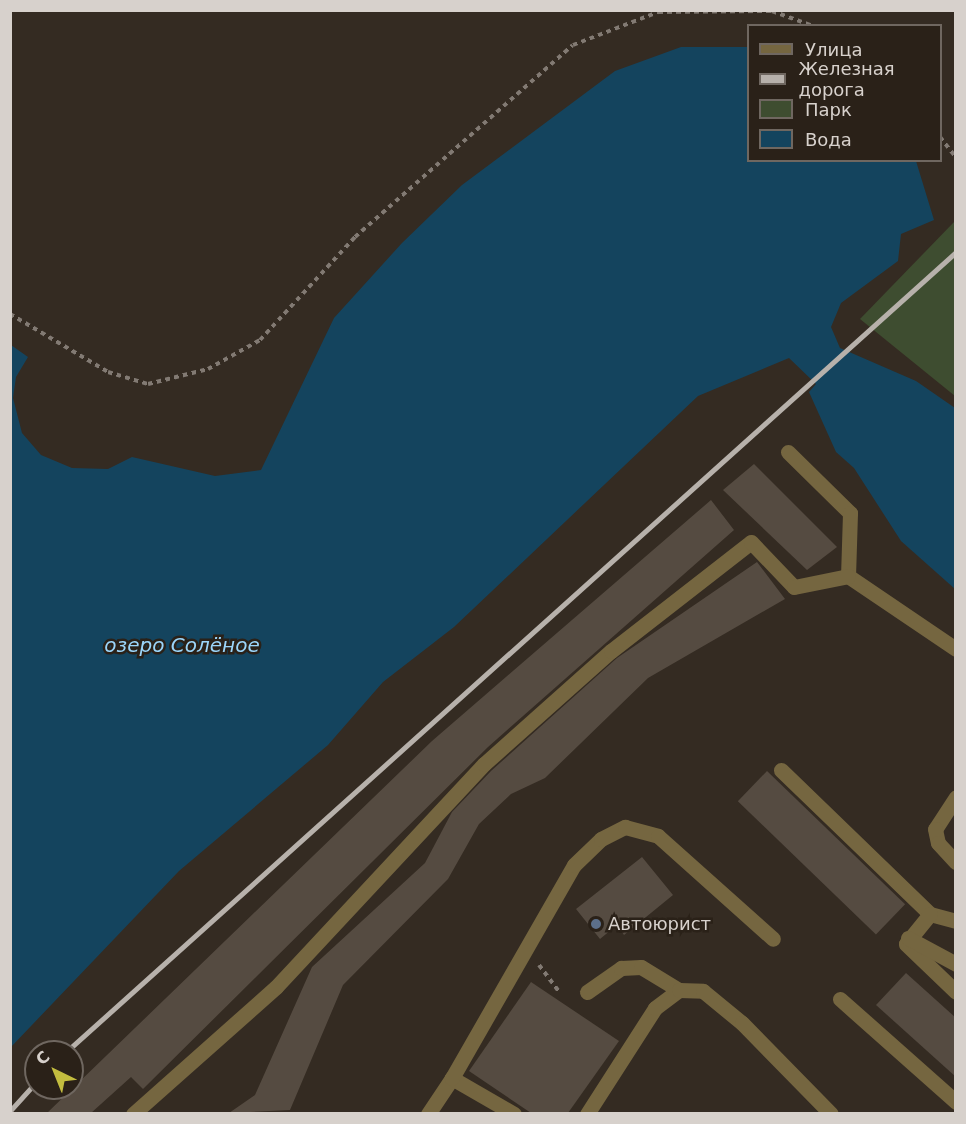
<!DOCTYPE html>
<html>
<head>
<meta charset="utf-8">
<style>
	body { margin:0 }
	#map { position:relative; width:966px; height:1124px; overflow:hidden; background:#342b22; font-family:"DejaVu Sans",sans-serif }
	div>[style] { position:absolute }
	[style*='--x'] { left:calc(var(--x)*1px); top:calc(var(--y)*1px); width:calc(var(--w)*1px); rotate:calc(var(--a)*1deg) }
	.green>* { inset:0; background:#3e4d30 }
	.water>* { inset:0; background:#14445e }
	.building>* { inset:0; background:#554b41; transform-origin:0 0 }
	.path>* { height:4px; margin-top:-2px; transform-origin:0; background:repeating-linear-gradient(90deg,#827a73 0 4.5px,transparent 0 9px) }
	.minor>* { height:15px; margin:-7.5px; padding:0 7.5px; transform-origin:7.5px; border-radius:7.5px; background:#756640 }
	.rail>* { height:4.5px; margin:-2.25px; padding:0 2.25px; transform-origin:2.25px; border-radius:2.25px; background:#b7b1ab }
	.dots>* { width:16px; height:16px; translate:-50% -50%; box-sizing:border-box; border:3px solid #2a2118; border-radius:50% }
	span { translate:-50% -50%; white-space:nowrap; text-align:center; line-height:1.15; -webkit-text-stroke:5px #2a2118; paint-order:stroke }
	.poi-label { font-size:18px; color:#d7d1cc }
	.left { translate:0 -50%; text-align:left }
	.water-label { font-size:20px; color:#9bd5f9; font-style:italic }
	.frame { position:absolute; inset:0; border:12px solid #d7d1cc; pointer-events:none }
	.legend { position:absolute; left:747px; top:24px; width:195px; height:138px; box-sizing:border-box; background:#2a2118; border:2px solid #6f6760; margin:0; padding:8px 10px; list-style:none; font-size:18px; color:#d7d1cc }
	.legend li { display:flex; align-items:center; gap:12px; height:30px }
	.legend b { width:30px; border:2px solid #6f6760 }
	.north { position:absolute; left:24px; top:1040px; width:60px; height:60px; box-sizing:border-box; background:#2a2118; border:2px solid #6f6760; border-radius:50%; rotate:317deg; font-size:16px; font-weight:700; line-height:24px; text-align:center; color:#d7d1cc }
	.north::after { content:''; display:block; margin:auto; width:21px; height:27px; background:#c3bd3f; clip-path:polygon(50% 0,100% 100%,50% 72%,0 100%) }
</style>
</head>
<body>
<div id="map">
	<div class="green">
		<div style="clip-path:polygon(955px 221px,955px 396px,860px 319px)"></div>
	</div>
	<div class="water">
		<div style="clip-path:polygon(681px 47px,748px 47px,748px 160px,916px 161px,934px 220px,901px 234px,898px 261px,841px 303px,831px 327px,840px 348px,916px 381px,955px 408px,955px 589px,901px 541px,854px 468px,836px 452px,809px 392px,816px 384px,789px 358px,698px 396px,454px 627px,383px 682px,328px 745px,179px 871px,11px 1047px,11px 345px,28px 357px,16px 377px,13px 398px,22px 433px,41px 455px,72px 468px,108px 469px,132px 457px,215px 476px,261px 470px,334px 318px,402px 243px,462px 185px,615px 71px)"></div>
	</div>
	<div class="building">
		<div style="clip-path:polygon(754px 464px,837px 547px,807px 570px,723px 490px)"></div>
		<div style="clip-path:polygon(711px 500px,734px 530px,488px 747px,143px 1089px,131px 1077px,91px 1113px,47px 1113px,432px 741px)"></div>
		<div style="clip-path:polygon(757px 562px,785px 599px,648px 678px,545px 778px,511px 794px,479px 824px,448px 879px,343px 985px,290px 1110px,229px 1113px,255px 1095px,312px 967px,425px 863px,452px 812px,491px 771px,617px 658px)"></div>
		<div style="left:767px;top:771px;width:192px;height:42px;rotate:44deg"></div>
		<div style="clip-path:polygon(642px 857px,673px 895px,624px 935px,617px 925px,600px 939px,576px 909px)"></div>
		<div style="clip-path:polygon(906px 973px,956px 1018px,956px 1077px,876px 1005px)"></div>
		<div style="clip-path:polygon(531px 982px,619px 1041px,568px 1113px,531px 1113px,469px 1071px)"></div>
	</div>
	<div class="path">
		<div style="--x:940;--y:137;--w:23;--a:52"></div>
		<div style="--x:10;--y:314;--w:114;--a:30.6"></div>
		<div style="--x:108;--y:372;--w:42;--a:16.7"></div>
		<div style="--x:148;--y:384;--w:62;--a:-14"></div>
		<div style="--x:208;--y:369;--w:60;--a:-29.1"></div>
		<div style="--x:260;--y:340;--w:140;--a:-47.3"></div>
		<div style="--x:355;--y:237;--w:290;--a:-41.4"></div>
		<div style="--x:573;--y:45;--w:91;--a:-21.2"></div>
		<div style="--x:658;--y:12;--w:114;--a:-0.5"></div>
		<div style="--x:772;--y:11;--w:44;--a:20.1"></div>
		<div style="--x:539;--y:965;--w:35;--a:53"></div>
	</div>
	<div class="minor">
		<div style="--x:788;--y:452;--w:87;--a:44.5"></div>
		<div style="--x:850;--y:513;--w:63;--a:91.8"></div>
		<div style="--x:848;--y:576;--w:130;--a:34.1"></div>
		<div style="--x:781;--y:770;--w:207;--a:44"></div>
		<div style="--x:930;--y:914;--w:27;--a:15"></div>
		<div style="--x:956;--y:797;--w:38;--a:123"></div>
		<div style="--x:935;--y:829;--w:14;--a:78"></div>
		<div style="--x:938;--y:843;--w:26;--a:47"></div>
		<div style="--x:930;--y:914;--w:38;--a:129"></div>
		<div style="--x:906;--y:944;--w:69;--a:43.8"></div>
		<div style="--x:908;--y:938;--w:55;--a:28.4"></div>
		<div style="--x:587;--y:992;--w:42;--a:-35.2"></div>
		<div style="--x:621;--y:968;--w:20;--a:-3"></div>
		<div style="--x:641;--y:967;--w:44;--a:31.2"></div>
		<div style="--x:840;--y:999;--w:155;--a:41.6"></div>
		<div style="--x:133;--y:1114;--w:191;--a:-41.6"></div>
		<div style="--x:276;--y:987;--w:305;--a:-47"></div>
		<div style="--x:484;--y:764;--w:170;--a:-41.7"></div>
		<div style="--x:611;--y:651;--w:177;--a:-37.9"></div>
		<div style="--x:751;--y:542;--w:62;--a:46.3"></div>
		<div style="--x:794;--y:587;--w:55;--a:-11.5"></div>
		<div style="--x:428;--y:1114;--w:43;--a:-56.3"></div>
		<div style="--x:514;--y:1114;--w:72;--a:-149.9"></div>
		<div style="--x:452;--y:1078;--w:245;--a:-60.2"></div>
		<div style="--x:574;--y:865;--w:37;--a:-44"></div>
		<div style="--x:601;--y:839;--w:27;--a:-27"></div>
		<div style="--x:625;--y:827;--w:34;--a:15"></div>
		<div style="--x:658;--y:836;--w:154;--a:41.8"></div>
		<div style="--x:587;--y:1114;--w:126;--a:-57.3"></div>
		<div style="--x:655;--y:1008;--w:30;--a:-37"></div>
		<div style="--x:679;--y:990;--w:24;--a:2"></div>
		<div style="--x:703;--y:991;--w:50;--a:39.4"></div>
		<div style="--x:742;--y:1023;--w:127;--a:45.6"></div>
	</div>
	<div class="rail">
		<div style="--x:66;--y:1052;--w:1197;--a:-41.95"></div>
		<div style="--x:10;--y:1111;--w:39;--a:-48"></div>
	</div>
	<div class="dots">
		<div style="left:596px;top:924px;background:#5c6f8a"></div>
	</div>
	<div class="poi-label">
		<span class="left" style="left:608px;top:924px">Автоюрист</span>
	</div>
	<div class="water-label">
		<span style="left:182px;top:645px">озеро Солёное</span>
	</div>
	<div class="frame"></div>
	<ul class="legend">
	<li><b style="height:8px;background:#756640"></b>Улица</li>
	<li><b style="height:8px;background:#b7b1ab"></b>Железная дорога</li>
	<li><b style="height:16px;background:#3e4d30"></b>Парк</li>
	<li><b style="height:16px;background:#14445e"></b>Вода</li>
	</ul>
	<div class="north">С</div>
</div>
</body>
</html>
